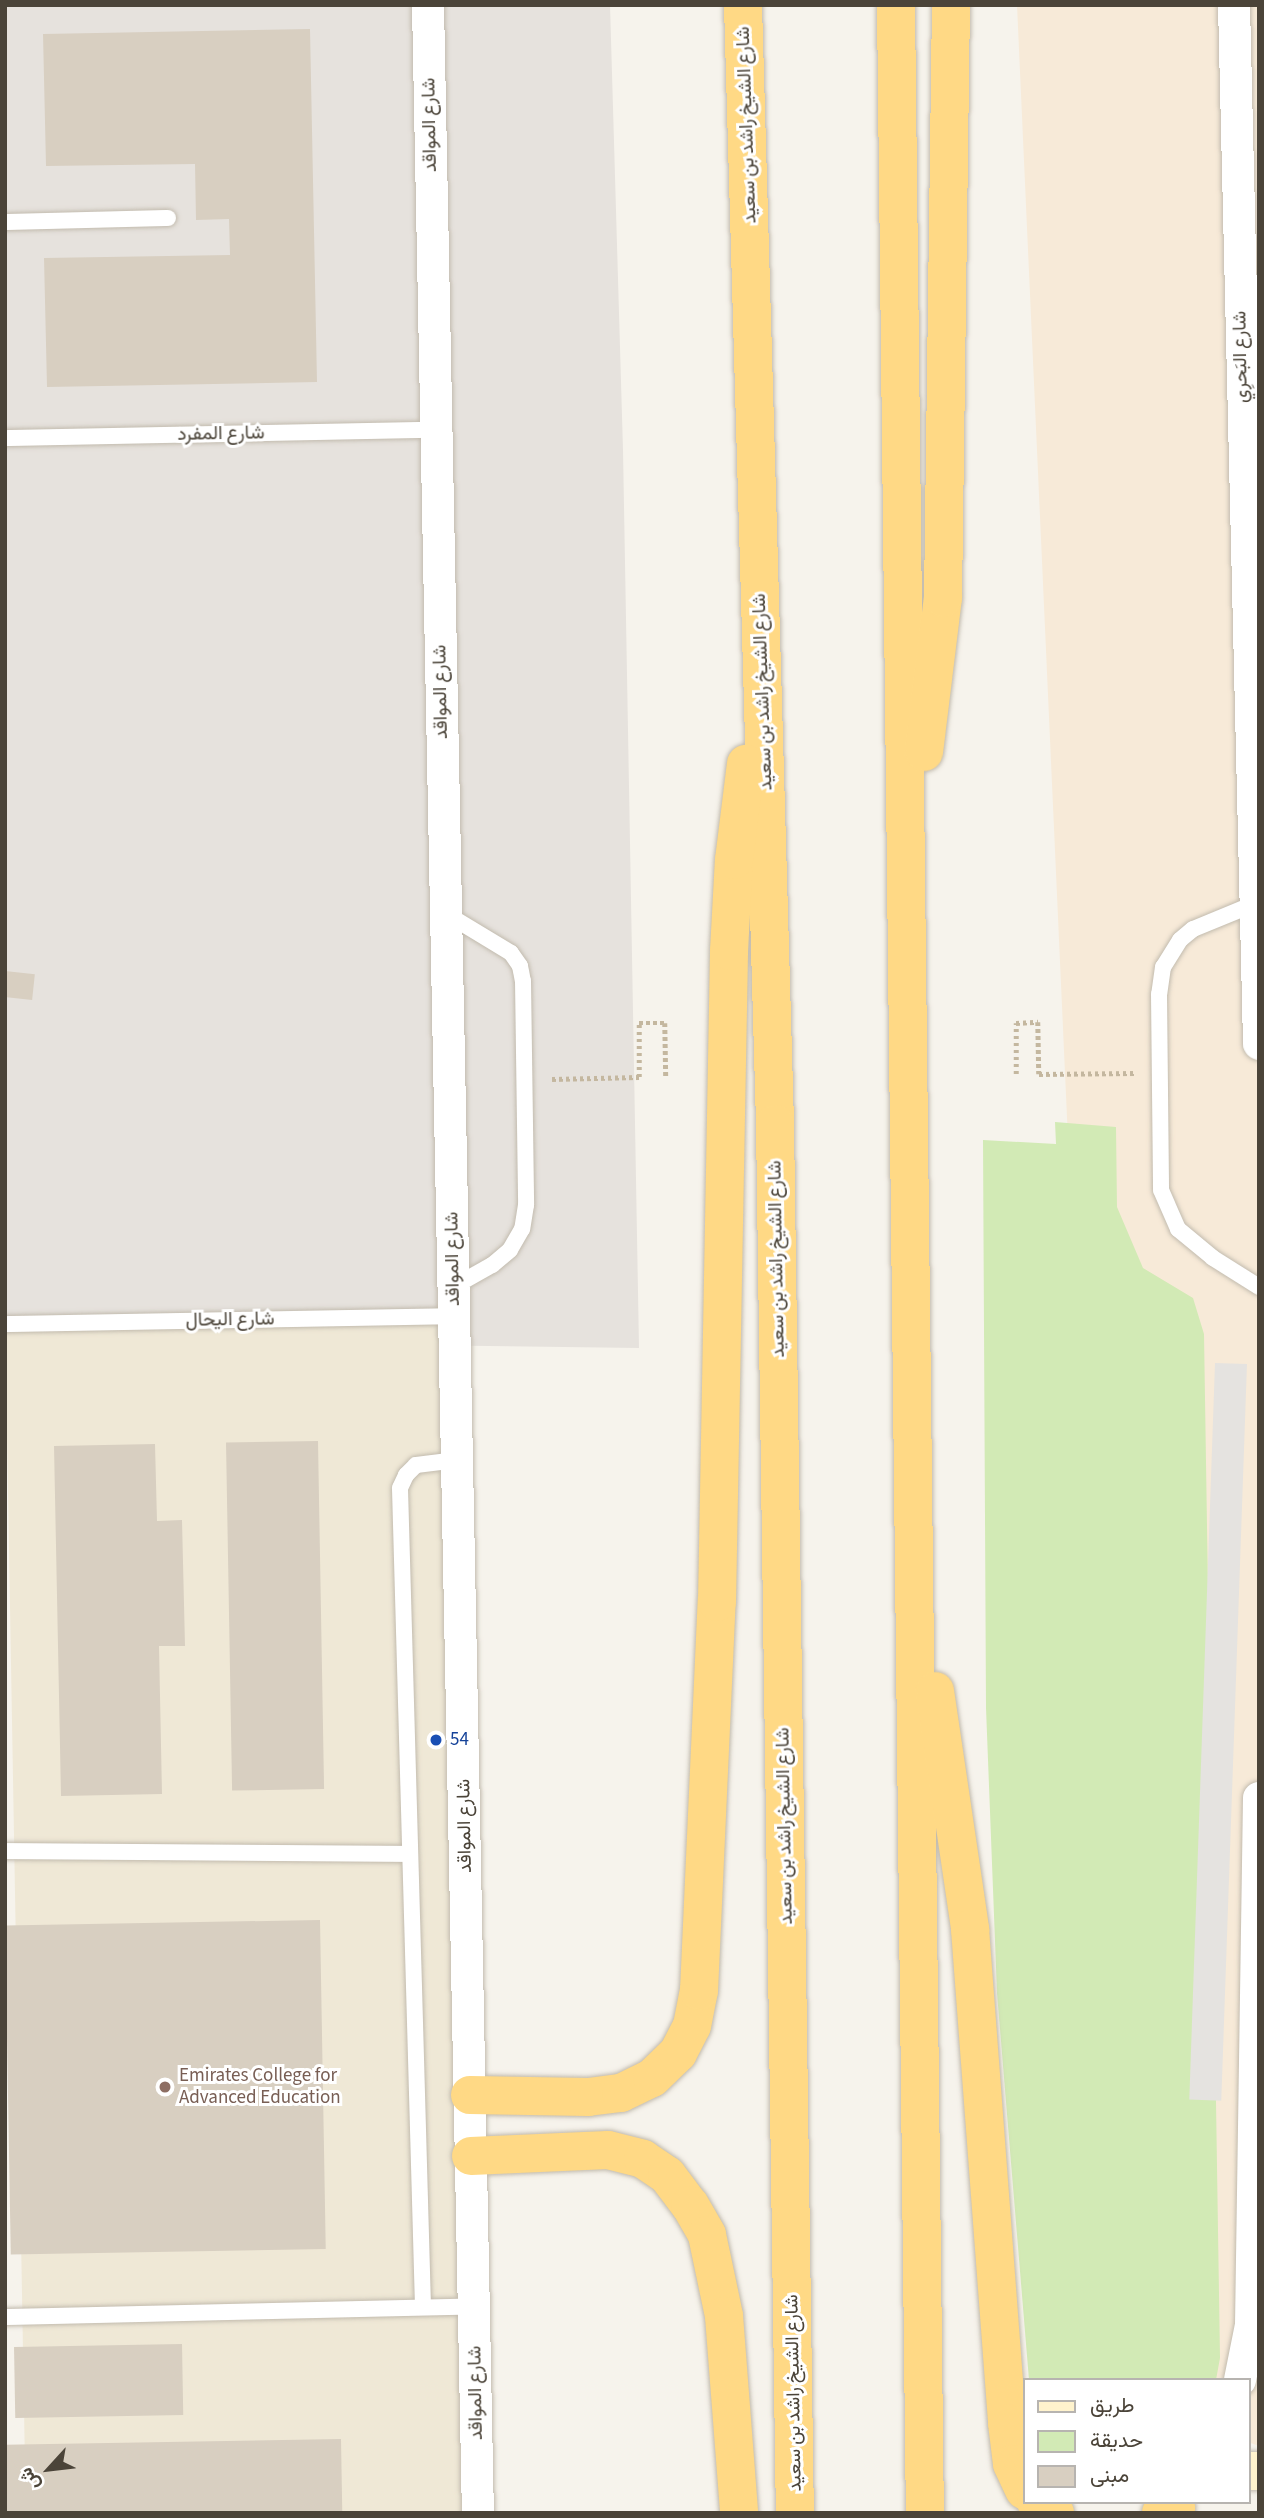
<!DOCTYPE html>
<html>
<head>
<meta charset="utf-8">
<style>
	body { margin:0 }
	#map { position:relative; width:1264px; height:2518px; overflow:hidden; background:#f6f3ec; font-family:"Source Sans 3",Vazirmatn,sans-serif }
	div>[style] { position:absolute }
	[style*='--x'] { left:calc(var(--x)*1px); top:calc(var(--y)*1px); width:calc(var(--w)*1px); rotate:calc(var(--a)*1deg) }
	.commercial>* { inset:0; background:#f7ead8 }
	.industrial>* { inset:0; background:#e6e2dd }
	.education>* { inset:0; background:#efe8d6; transform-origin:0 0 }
	.green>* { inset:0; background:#d2eab5 }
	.parking>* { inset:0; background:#e5e3e0; transform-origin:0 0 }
	.building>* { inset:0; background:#d8cfc1; transform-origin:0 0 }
	.path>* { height:4.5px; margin-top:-2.25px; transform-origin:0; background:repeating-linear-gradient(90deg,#c4b79f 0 3.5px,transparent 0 7px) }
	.roads { filter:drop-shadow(0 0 2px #c2bbae) drop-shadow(0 0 2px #c2bbae) }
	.service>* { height:16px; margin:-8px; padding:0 8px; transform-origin:8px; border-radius:8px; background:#fff }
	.minor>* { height:32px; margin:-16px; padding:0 16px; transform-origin:16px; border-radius:16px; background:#fff }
	.secondary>* { height:38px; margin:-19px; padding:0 19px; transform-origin:19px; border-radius:19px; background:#fff3cd }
	.trunk>* { height:38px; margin:-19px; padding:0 19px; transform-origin:19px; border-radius:19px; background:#ffd985 }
	.dots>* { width:19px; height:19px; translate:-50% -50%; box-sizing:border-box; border:4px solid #fff; border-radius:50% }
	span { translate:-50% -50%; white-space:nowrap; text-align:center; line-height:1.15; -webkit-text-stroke:6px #fff; paint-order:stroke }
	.street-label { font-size:19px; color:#4b4439 }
	.transit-label { font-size:19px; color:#164399 }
	.left { translate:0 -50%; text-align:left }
	.education-label { font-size:19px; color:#785e54 }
	.frame { position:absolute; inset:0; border:7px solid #4b4439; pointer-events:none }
	.legend { position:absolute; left:1023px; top:2378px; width:228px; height:126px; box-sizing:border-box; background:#fff; border:2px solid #b7b4b0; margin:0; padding:9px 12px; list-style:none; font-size:21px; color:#4b4439 }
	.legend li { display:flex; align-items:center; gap:14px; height:35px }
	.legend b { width:35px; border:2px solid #b7b4b0 }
	.north { position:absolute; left:14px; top:2434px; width:70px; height:70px; -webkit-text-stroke:5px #fff; paint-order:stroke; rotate:243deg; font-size:19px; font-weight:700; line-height:28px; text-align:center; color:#4b4439 }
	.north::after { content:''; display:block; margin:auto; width:24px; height:32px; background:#4b4439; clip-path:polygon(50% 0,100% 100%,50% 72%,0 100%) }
</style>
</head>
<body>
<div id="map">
	<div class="commercial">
		<div style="clip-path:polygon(1017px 5px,1259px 5px,1259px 2446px,1248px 2442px,1248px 2380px,1158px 2380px,1113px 2141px)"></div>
	</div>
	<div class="industrial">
		<div style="clip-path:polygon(5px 5px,610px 5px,623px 450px,639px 1348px,5px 1340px)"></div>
	</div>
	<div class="education">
		<div style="left:454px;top:1316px;width:1197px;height:449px;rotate:89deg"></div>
	</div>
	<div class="green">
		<div style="clip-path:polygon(1055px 1122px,1116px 1127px,1117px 1207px,1143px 1268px,1193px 1298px,1204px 1334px,1220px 2358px,1216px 2380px,1029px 2380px,997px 1993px,986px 1708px,983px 1140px,1056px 1144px)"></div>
	</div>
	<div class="parking">
		<div style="left:1215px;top:1363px;width:32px;height:737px;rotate:2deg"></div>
	</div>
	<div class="building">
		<div style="clip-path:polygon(310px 29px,317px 382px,47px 387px,44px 258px,230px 255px,229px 219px,196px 220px,195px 164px,46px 166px,43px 34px)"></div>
		<div style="left:5px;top:971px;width:30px;height:26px;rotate:6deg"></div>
		<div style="left:318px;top:1441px;width:348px;height:92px;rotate:89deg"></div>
		<div style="clip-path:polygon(155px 1444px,157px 1521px,182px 1520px,185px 1646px,159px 1646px,162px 1794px,61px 1796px,54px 1446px)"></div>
		<div style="left:320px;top:1920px;width:329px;height:315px;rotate:89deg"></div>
		<div style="left:182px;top:2344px;width:71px;height:168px;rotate:89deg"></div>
		<div style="left:341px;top:2439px;width:74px;height:336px;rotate:89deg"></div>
	</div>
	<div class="path">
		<div style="--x:1016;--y:1074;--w:51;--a:-90"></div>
		<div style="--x:1016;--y:1023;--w:22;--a:-3"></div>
		<div style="--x:1038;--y:1022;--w:52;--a:88.9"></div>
		<div style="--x:1039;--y:1074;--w:96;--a:-0.6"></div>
		<div style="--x:552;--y:1079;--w:87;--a:-1.3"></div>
		<div style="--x:639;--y:1077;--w:54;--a:-90"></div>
		<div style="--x:639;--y:1023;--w:26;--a:0"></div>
		<div style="--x:665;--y:1023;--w:55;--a:89"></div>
	</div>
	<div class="roads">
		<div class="service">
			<div style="--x:5;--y:222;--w:163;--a:-1.4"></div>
			<div style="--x:5;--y:438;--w:431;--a:-1.1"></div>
			<div style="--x:1254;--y:904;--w:66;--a:157.7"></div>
			<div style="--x:1193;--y:929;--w:17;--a:140"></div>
			<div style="--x:1180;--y:940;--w:32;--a:122"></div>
			<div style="--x:1163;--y:967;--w:27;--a:98"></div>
			<div style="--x:1159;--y:994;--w:196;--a:89.4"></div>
			<div style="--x:1161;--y:1190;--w:43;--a:66.4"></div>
			<div style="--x:1178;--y:1229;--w:45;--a:39.6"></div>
			<div style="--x:1213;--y:1258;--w:54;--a:32.2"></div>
			<div style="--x:445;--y:913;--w:77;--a:31.2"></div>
			<div style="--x:511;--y:953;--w:16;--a:55"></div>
			<div style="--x:520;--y:966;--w:15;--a:79"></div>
			<div style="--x:523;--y:981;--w:224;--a:89.2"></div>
			<div style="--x:526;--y:1205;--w:24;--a:99"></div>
			<div style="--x:522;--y:1229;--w:24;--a:120"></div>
			<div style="--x:510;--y:1250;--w:23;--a:140"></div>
			<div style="--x:492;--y:1265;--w:45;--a:150.6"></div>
			<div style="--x:5;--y:1324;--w:449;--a:-1"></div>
			<div style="--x:5;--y:1851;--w:405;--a:0.4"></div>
			<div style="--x:423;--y:2307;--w:819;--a:-91.61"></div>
			<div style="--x:400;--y:1488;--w:14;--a:-65"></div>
			<div style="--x:406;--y:1475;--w:14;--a:-45"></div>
			<div style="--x:416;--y:1465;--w:41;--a:-7"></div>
			<div style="--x:5;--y:2317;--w:469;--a:-1.3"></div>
		</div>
		<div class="minor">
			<div style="--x:428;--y:5;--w:2508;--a:88.86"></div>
			<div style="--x:1234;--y:5;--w:1039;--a:88.62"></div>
			<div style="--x:1240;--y:2380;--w:56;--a:-78.7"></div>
			<div style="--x:1251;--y:2325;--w:527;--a:-89.13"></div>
		</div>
		<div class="secondary">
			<div style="--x:1248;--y:2471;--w:11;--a:0"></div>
		</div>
		<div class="trunk">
			<div style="--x:743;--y:5;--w:1119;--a:88.36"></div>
			<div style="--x:775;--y:1124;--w:1389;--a:89.18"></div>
			<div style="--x:896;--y:5;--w:2508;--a:89.34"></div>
			<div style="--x:924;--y:752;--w:155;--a:-83"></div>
			<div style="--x:943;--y:598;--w:593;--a:-89.23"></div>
			<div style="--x:935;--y:1691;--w:241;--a:81.6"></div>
			<div style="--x:970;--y:1929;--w:495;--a:85.7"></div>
			<div style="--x:1007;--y:2423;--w:41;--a:83"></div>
			<div style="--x:1012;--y:2464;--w:29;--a:65"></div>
			<div style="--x:470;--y:2095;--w:118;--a:1"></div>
			<div style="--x:588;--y:2097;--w:33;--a:-7"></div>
			<div style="--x:621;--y:2093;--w:34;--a:-26"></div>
			<div style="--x:652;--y:2078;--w:36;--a:-44"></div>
			<div style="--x:678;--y:2053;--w:30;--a:-63"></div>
			<div style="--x:692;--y:2026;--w:36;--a:-79"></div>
			<div style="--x:699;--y:1991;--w:389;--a:-87.4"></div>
			<div style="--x:717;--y:1602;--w:651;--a:-88.94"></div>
			<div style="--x:729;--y:951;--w:91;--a:-86.9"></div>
			<div style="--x:734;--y:860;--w:97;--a:-82.9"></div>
			<div style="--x:471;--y:2156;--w:137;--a:-2.5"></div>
			<div style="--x:608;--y:2150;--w:36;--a:14"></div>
			<div style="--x:643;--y:2159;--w:29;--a:34"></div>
			<div style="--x:667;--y:2175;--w:38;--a:53"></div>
			<div style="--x:690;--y:2205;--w:34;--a:60"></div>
			<div style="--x:707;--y:2235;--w:83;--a:78.1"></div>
			<div style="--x:724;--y:2316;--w:198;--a:85.6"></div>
			<div style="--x:1036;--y:2502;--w:22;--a:30"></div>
			<div style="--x:1161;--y:2513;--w:16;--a:-18"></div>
		</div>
	</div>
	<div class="dots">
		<div style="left:436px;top:1740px;background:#1a4fb4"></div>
		<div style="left:165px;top:2087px;background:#8d6e63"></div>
	</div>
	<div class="street-label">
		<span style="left:430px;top:125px;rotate:-91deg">شارع المواقد</span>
		<span style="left:747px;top:125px;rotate:-92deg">شارع الشيخ راشد بن سعيد</span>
		<span style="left:1241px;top:357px;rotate:-91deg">شارع البَحرِي</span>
		<span style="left:221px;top:434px;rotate:-1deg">شارع المفرد</span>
		<span style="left:441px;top:692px;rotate:-91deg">شارع المواقد</span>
		<span style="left:763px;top:692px;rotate:-92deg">شارع الشيخ راشد بن سعيد</span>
		<span style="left:453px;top:1259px;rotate:-91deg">شارع المواقد</span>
		<span style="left:777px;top:1259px;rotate:-91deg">شارع الشيخ راشد بن سعيد</span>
		<span style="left:230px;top:1320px;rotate:-1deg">شارع اليحال</span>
		<span style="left:465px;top:1826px;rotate:-91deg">شارع المواقد</span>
		<span style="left:785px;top:1826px;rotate:-91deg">شارع الشيخ راشد بن سعيد</span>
		<span style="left:476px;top:2393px;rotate:-91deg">شارع المواقد</span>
		<span style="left:794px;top:2393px;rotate:-91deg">شارع الشيخ راشد بن سعيد</span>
	</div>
	<div class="transit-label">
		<span class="left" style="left:450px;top:1740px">54</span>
	</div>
	<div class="education-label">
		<span class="left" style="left:179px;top:2087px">Emirates College for<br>Advanced Education</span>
	</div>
	<div class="frame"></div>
	<ul class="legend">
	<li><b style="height:9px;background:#fff3cd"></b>طريق</li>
	<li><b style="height:19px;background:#d2eab5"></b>حديقة</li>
	<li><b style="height:19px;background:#d8cfc1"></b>مبنى</li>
	</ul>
	<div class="north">ش</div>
</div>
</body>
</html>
